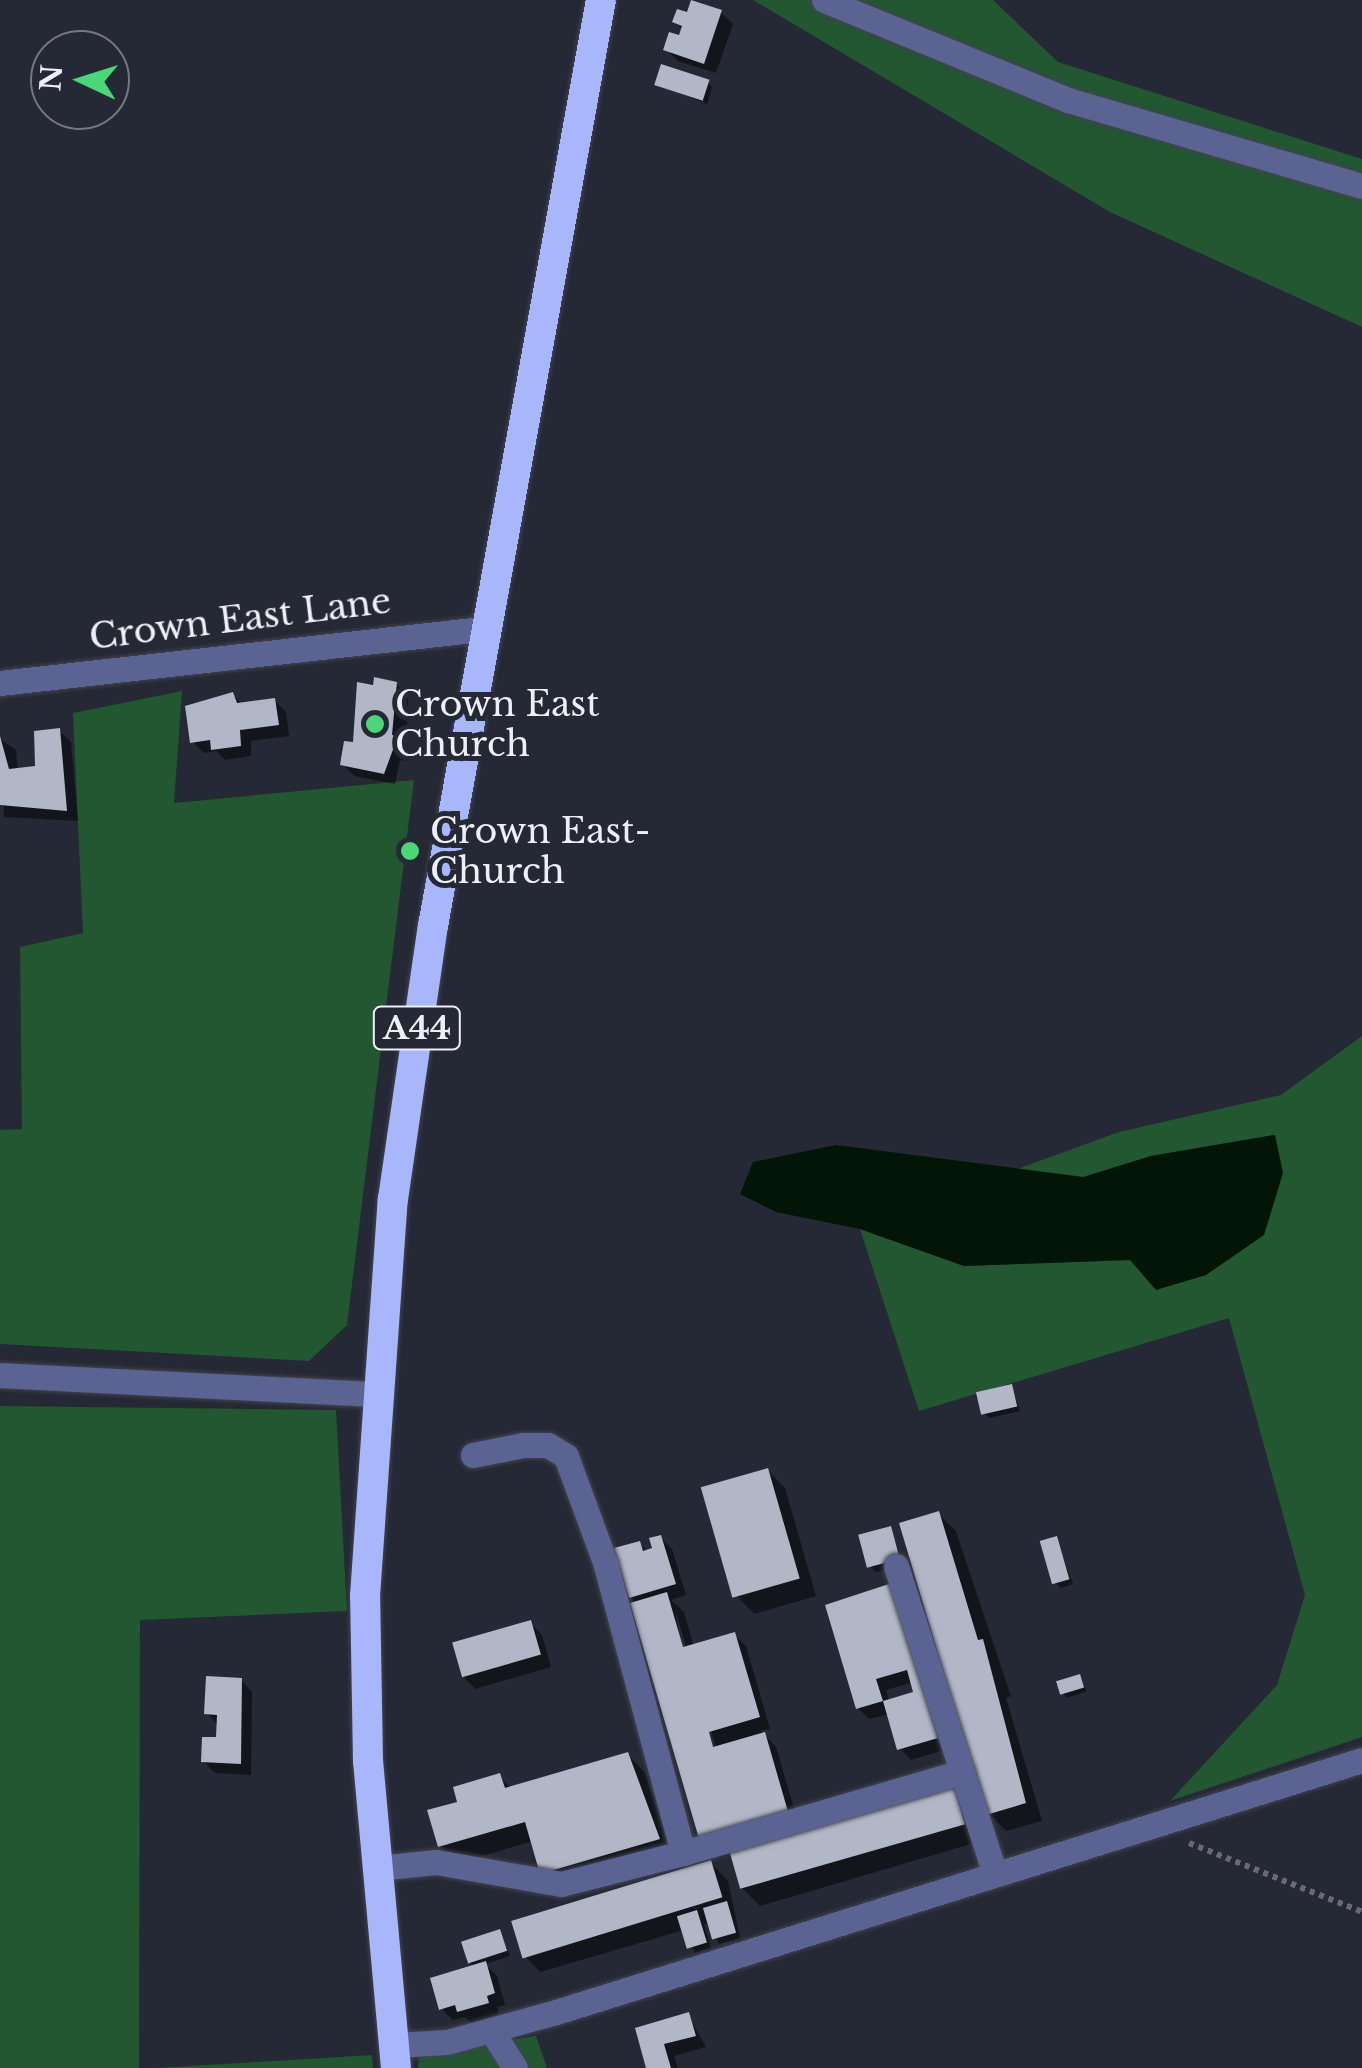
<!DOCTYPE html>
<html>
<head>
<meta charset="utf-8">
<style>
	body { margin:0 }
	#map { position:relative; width:1362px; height:2068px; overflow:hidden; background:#252835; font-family:"Libre Baskerville",serif }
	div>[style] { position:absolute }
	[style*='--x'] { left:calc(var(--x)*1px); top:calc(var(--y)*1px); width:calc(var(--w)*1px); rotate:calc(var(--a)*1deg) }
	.green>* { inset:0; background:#225731 }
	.water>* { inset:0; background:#021506 }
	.shadow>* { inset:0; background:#0007 }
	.building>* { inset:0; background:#b2b7c8; transform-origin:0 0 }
	.path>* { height:6px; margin-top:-3px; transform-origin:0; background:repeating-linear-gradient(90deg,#676975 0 5px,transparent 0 10px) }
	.roads { filter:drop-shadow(0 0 2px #414450) drop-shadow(0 0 2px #414450) }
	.minor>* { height:25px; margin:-12.5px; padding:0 12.5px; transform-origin:12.5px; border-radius:12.5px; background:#5a6391 }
	.highway>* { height:30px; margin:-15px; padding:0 15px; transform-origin:15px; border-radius:15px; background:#a8b7fb }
	.dots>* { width:28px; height:28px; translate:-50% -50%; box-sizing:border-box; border:5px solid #252835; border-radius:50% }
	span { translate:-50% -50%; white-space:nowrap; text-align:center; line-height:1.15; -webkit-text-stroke:10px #252835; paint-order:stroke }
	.shield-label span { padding:2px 8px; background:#252835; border:2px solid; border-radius:8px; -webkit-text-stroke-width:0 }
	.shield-label { font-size:32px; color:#edeff8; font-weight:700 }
	.street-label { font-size:35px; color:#edeff8 }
	.poi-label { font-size:35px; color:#edeff8 }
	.left { translate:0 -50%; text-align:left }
	.north { position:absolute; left:30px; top:30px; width:100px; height:100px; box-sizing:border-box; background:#252835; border:2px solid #757883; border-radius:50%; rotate:274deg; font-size:28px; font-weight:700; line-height:40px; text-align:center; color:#edeff8 }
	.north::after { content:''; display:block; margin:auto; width:35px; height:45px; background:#4ad778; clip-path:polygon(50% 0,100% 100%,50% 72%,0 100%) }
</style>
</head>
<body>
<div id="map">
	<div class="green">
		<div style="clip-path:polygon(753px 0,993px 0,1058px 62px,1362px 159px,1362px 327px,1110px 212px)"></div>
		<div style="clip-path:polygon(182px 691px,174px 803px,414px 780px,347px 1325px,309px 1361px,0 1344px,0 1130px,22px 1129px,20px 947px,83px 933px,73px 713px)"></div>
		<div style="clip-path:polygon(1362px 1036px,1362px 1737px,1170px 1801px,1277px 1685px,1305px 1595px,1229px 1318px,919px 1411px,860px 1229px,964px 1266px,1131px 1260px,1274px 1135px,1151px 1156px,1083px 1178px,1009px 1172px,1119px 1132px,1281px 1095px)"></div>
		<div style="clip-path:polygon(0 1406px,336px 1410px,347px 1611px,140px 1620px,139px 2068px,0 2068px)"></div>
		<div style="clip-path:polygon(536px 2036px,547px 2068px,418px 2068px,419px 2055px)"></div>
		<div style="clip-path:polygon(372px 2055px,373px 2068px,157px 2068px)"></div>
	</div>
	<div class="water">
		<div style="clip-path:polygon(1275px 1135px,1283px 1173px,1264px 1235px,1206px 1275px,1156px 1290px,1130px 1260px,964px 1266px,860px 1229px,776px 1212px,740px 1194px,753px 1162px,836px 1145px,1083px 1177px,1151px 1156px)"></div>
	</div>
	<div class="shadow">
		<div style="clip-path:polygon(721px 13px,733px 24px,716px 73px,678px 61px,666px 49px,684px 30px,675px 22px)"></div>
		<div style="clip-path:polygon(707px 82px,712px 87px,707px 104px,656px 84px)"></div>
		<div style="clip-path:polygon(359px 684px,396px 684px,408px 696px,406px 761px,400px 760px,395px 784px,354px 776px,343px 764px,355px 745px)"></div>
		<div style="clip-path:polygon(233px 695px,243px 705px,274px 700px,286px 712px,289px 736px,251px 741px,251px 756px,225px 760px,216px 751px,204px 753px,192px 741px)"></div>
		<div style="clip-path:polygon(59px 731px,71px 742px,78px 821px,4px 817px,0 739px,16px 750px,18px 771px,38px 768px)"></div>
		<div style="clip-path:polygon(1011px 1387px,1020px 1411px,989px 1418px,983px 1412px)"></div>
		<div style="clip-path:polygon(767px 1470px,785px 1488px,816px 1596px,754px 1614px,737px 1596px)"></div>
		<div style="clip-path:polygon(938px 1514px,956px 1531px,1011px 1696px,1006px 1698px,1042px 1821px,1006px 1831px,989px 1813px)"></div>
		<div style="clip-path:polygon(890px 1529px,904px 1564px,876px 1572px,871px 1567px)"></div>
		<div style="clip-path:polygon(evenodd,660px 1537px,672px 1549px,686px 1595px,671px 1600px,684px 1612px,694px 1647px,734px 1635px,746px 1646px,770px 1729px,761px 1731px,776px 1747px,800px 1829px,952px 1785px,981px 1841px,760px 1906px,742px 1888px,730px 1855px,720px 1858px,703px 1840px,632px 1597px,639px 1544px,648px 1552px,660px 1537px,675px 1609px,687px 1650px,682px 1650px,675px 1609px,660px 1537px,688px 1653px,719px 1758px,714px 1760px,688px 1653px)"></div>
		<div style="clip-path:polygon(1056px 1539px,1073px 1584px,1061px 1588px,1056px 1583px)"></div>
		<div style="clip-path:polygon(evenodd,891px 1586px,948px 1749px,911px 1760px,900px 1748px,889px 1714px,869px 1719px,858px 1708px,891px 1586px,913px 1682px,916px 1694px,889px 1702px,886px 1690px,913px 1682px)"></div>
		<div style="clip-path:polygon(530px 1623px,542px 1635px,551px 1667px,475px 1689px,464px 1677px)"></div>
		<div style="clip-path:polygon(1079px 1677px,1087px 1691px,1067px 1698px,1062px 1692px)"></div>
		<div style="clip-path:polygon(241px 1680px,252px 1692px,251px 1775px,215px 1773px,203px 1761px,218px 1740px,219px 1726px,207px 1713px)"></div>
		<div style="clip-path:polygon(628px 1755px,645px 1773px,670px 1850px,554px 1884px,533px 1841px,458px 1863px,440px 1845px,460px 1803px,499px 1776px,512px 1789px)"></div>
		<div style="clip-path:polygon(711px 1863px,728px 1881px,740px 1938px,719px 1944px,710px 1923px,704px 1924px,711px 1948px,695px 1953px,684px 1930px,540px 1972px,523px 1954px)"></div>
		<div style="clip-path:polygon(500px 1932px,510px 1956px,485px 1964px,497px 1976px,505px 2005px,497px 2007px,499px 2014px,471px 2023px,465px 2017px,453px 2020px,441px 2008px,474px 1967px,469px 1962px)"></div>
		<div style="clip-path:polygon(688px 2015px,706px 2047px,674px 2056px,678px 2068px,649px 2068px,638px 2029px)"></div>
	</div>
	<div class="building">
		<div style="clip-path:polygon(691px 0,722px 10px,704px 64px,663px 50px,669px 32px,679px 35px,682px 26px,672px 22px,677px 9px,687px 12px)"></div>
		<div style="left:661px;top:64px;width:51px;height:22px;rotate:18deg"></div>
		<div style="clip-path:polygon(374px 677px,397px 682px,392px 735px,398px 736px,384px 774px,340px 765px,344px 741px,353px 742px,357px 682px,373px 685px)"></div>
		<div style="clip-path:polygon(233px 692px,237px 703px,275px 698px,279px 725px,240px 730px,241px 746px,211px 750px,210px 740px,190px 743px,185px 706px)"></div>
		<div style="clip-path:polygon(60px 728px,67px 811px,0 805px,0 736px,9px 769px,35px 766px,34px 731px)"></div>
		<div style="left:1012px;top:1384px;width:23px;height:37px;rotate:77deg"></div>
		<div style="left:768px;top:1468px;width:115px;height:70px;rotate:74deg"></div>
		<div style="clip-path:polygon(939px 1511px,978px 1640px,983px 1639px,1026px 1803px,986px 1815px,899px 1523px)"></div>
		<div style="left:891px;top:1526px;width:34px;height:34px;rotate:75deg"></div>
		<div style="clip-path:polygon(661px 1535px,676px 1584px,629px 1598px,614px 1548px,640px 1541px,643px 1551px,652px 1548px,649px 1538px)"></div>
		<div style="left:1057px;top:1536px;width:45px;height:18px;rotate:74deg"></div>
		<div style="clip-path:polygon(892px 1583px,938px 1738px,897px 1750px,883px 1701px,913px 1692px,907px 1670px,876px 1679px,883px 1701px,856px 1709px,825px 1605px)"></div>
		<div style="clip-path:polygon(667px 1592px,683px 1647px,735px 1632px,760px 1717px,709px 1732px,713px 1747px,765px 1732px,789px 1815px,700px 1842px,630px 1603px)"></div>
		<div style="left:531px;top:1620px;width:36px;height:82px;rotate:74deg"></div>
		<div style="left:1080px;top:1674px;width:14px;height:25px;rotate:73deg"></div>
		<div style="clip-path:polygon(206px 1676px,242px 1678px,241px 1764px,201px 1762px,202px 1737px,216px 1737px,217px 1715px,204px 1714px)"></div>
		<div style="clip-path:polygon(628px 1752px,660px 1839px,540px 1874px,525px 1822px,438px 1847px,427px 1810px,457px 1802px,453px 1787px,500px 1773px,505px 1788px)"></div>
		<div style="left:953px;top:1782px;width:44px;height:234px;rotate:74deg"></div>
		<div style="left:711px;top:1860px;width:39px;height:209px;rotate:73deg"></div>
		<div style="left:727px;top:1901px;width:33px;height:25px;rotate:74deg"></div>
		<div style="left:697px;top:1910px;width:34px;height:21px;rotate:73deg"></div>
		<div style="left:500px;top:1929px;width:23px;height:41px;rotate:72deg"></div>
		<div style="clip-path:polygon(486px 1961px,495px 1993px,487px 1996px,489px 2003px,457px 2012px,455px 2005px,439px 2010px,430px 1978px)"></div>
		<div style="clip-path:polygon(689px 2012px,696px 2036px,664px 2044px,671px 2068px,646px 2068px,635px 2028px)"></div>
	</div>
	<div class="path">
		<div style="--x:1189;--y:1843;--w:186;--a:21.7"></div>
	</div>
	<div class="roads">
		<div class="minor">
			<div style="--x:824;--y:0;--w:264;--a:22.3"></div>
			<div style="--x:1068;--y:100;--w:306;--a:16.3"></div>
			<div style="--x:0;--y:683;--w:491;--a:-6.4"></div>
			<div style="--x:0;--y:1375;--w:376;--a:2.9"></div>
			<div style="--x:896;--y:1566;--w:320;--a:72.2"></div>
			<div style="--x:683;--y:1853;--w:291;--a:-16.2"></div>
			<div style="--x:378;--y:1868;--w:58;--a:-5.9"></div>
			<div style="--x:436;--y:1862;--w:127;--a:10"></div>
			<div style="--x:561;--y:1884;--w:126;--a:-14.3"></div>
			<div style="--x:683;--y:1853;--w:298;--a:-105"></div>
			<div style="--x:606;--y:1565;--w:116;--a:-110.2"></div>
			<div style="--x:566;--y:1456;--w:21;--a:-149"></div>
			<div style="--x:548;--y:1445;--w:25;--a:180"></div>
			<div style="--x:523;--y:1445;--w:51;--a:168.7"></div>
			<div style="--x:491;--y:2030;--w:45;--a:57.7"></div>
			<div style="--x:395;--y:2045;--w:52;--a:-3.3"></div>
			<div style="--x:447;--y:2042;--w:113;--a:-15.4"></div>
			<div style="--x:556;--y:2012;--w:844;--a:-17.36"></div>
		</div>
		<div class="highway">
			<div style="--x:396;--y:2068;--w:308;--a:-95.2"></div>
			<div style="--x:368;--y:1761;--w:165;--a:-91"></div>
			<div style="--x:365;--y:1596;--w:398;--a:-86"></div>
			<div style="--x:393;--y:1199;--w:276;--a:-81.7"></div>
			<div style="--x:433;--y:926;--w:941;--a:-79.72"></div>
		</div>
	</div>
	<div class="dots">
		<div style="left:375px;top:724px;background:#4ad778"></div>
		<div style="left:410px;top:851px;background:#4ad778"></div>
	</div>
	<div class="shield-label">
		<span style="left:417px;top:1028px">A44</span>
	</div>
	<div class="street-label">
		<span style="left:240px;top:619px;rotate:-7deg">Crown East Lane</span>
	</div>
	<div class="poi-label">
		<span class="left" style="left:395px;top:724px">Crown East<br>Church</span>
		<span class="left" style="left:430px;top:851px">Crown East-<br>Church</span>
	</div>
	<div class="north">N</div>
</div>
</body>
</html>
